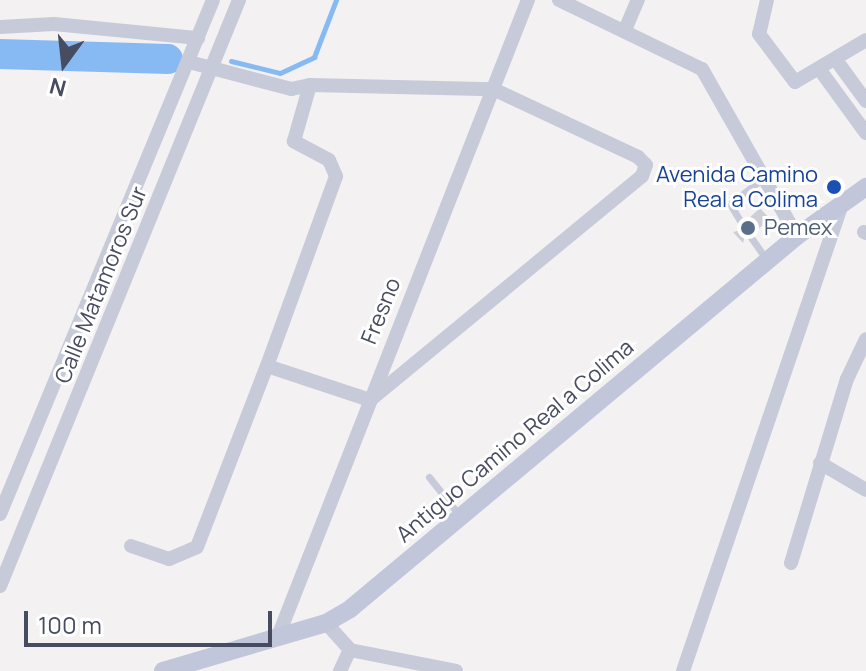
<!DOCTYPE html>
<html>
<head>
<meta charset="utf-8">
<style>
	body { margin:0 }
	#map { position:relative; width:866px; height:671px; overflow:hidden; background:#f3f1f1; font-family:Manrope,sans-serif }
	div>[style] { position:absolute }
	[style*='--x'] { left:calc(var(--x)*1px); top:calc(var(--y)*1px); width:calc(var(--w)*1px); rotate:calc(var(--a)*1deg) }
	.stream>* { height:5px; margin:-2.5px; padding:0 2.5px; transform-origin:2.5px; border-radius:2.5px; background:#87baf3 }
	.river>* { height:30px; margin:-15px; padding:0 15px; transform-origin:15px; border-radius:15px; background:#87baf3 }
	.building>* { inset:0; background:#cdced6 }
	.lane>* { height:7px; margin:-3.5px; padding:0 3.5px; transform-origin:3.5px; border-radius:3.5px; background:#c6cad9 }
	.street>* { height:14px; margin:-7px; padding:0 7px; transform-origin:7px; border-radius:7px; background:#c6cad9 }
	.secondary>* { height:18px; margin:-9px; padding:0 9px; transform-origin:9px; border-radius:9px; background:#c2c6db }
	.dots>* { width:22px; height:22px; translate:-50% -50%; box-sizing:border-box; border:4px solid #fff; border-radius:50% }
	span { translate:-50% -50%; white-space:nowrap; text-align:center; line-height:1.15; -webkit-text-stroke:6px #fff; paint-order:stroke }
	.transit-label { font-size:22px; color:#164399 }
	.right { translate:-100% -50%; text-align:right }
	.service-label { font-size:22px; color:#4e5e75 }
	.left { translate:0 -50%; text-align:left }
	.street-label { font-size:22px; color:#474c60 }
	.north { position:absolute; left:24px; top:24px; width:80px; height:80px; -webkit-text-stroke:6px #fff; paint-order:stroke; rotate:195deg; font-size:22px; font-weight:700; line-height:32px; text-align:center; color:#474c60 }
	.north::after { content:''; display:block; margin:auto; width:28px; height:36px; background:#474c60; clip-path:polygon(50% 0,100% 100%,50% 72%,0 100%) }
	.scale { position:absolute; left:24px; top:611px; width:248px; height:36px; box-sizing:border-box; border:4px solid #474c60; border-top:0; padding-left:10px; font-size:24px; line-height:28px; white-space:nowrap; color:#474c60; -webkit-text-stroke:6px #fff; paint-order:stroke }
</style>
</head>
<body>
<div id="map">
	<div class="stream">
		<div style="--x:168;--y:59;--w:9;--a:-13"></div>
		<div style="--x:231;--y:61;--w:50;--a:13.8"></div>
		<div style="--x:280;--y:73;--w:38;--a:-25"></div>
		<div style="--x:314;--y:57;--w:61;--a:-68.9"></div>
	</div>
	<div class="river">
		<div style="--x:0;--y:54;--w:168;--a:1.7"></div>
	</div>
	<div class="building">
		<div style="clip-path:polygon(760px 208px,770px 219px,755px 232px,746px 231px,743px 243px,733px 232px,746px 229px,747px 220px)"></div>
	</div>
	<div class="lane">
		<div style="--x:742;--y:224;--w:23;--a:-121"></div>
		<div style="--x:730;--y:204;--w:42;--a:-38.2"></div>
		<div style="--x:750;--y:236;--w:28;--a:55"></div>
		<div style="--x:429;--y:477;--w:50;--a:51.5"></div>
	</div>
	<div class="street">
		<div style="--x:559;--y:0;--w:159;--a:25.8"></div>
		<div style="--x:702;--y:69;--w:192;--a:60.4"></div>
		<div style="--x:767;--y:0;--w:35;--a:103"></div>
		<div style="--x:759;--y:34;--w:60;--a:53.1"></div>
		<div style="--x:795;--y:82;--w:82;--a:-30.6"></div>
		<div style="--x:0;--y:27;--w:54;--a:-3.2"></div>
		<div style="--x:54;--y:24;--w:145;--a:5.6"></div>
		<div style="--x:625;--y:30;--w:33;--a:-67"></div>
		<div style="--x:836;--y:60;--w:51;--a:53.8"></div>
		<div style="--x:189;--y:62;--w:106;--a:14.8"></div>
		<div style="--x:291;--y:89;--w:19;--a:-12"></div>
		<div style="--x:310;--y:85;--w:183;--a:1.3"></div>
		<div style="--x:493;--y:89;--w:160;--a:25.1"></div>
		<div style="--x:638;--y:157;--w:11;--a:45"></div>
		<div style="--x:646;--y:165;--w:12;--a:110"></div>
		<div style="--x:642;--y:176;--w:352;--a:140.5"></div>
		<div style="--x:370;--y:400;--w:108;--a:-161.7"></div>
		<div style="--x:820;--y:70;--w:78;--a:53.9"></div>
		<div style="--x:864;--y:232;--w:2;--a:27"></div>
		<div style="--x:820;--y:463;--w:53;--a:30.4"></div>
		<div style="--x:0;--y:514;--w:556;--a:-67.49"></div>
		<div style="--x:131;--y:546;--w:40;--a:18.9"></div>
		<div style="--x:169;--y:559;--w:30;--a:-23"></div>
		<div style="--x:197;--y:547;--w:194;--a:-68.9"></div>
		<div style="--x:267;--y:366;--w:202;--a:-70"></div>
		<div style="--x:336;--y:176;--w:17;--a:-114"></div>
		<div style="--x:329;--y:160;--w:40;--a:-152"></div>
		<div style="--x:294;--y:141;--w:58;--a:-74.1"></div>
		<div style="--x:791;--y:563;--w:192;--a:-73.1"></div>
		<div style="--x:847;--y:379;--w:44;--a:-64.6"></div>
		<div style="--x:0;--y:586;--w:633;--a:-67.81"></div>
		<div style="--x:326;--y:623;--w:36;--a:48"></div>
		<div style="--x:350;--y:650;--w:108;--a:11.2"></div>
		<div style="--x:277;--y:639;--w:687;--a:-68.56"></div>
		<div style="--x:340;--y:671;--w:23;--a:-65"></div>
		<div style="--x:683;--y:671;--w:491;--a:-71.2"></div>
	</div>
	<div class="secondary">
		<div style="--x:163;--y:671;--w:170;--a:-16.4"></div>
		<div style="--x:326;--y:623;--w:28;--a:-30"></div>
		<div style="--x:350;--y:609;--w:582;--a:-39.84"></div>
		<div style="--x:797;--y:236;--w:85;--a:-35.4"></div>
	</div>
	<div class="dots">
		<div style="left:834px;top:187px;background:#1a4fb4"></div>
		<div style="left:748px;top:228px;background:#5c6f8a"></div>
	</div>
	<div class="transit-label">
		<span class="right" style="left:818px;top:187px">Avenida Camino<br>Real a Colima</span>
	</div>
	<div class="service-label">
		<span class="left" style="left:764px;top:228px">Pemex</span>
	</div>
	<div class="street-label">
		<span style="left:101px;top:285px;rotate:-68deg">Calle Matamoros Sur</span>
		<span style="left:381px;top:311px;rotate:-68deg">Fresno</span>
		<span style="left:515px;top:441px;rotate:-40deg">Antiguo Camino Real a Colima</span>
	</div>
	<div class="north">N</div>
	<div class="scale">100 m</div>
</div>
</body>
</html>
